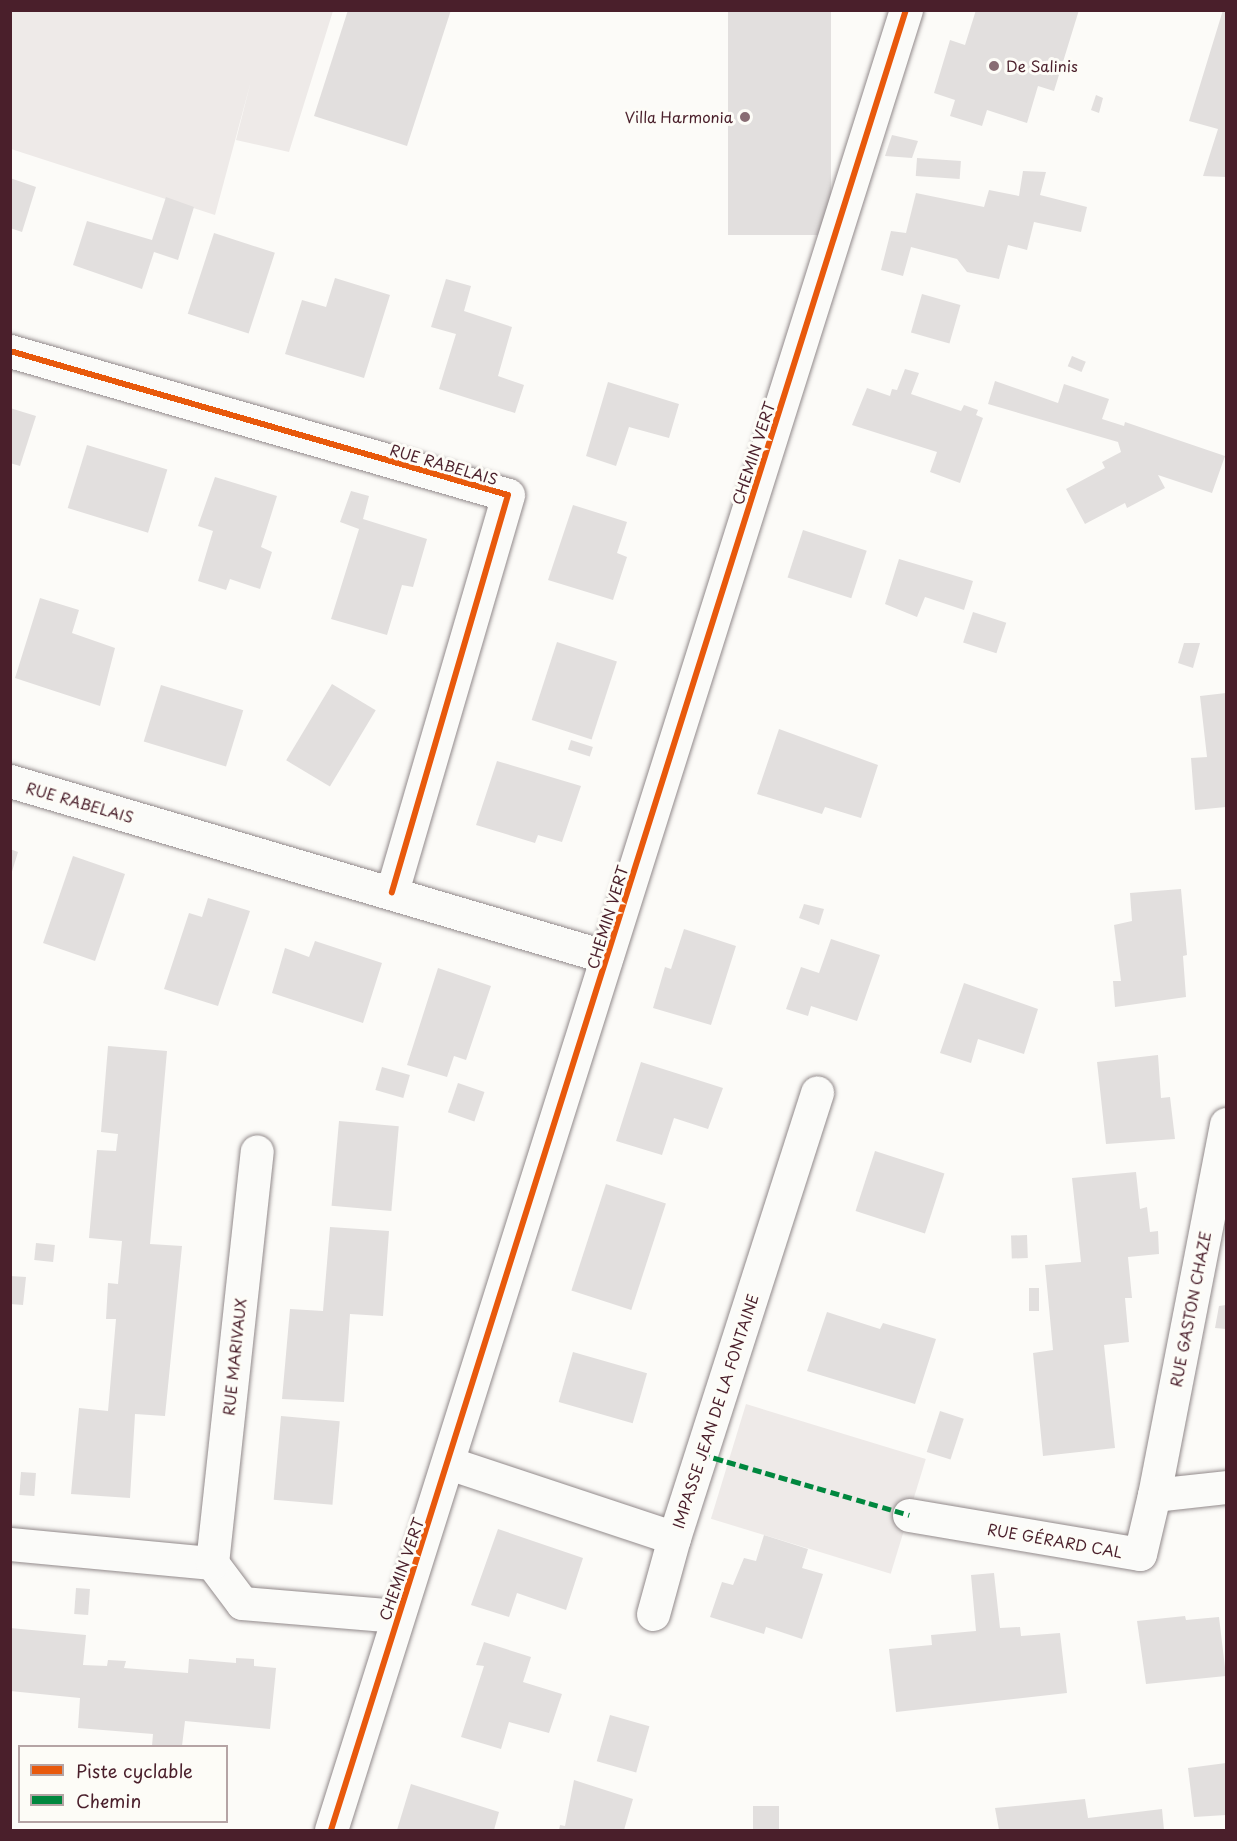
<!DOCTYPE html>
<html>
<head>
<meta charset="utf-8">
<style>
	body { margin:0 }
	#map { position:relative; width:1237px; height:1841px; overflow:hidden; background:#fcfbf8; font-family:"Playpen Sans",sans-serif }
	div>[style] { position:absolute }
	[style*='--x'] { left:calc(var(--x)*1px); top:calc(var(--y)*1px); width:calc(var(--w)*1px); rotate:calc(var(--a)*1deg) }
	.green>* { inset:0; background:#eeeae8; transform-origin:0 0 }
	.building>* { inset:0; background:#e2dfde; transform-origin:0 0 }
	.roads { filter:drop-shadow(0 0 2px #928a8b) drop-shadow(0 0 2px #928a8b) }
	.street>* { height:33px; margin:-16.5px; padding:0 16.5px; transform-origin:16.5px; border-radius:16.5px; background:#fbfbf9 }
	.quiet>* { height:4.5px; margin-top:-2.25px; transform-origin:0; background:repeating-linear-gradient(90deg,#00873e 0 9px,transparent 0 13.5px) }
	.cycleway>* { height:6px; margin:-3px; padding:0 3px; transform-origin:3px; border-radius:3px; background:#e8590c }
	.dots>* { width:16px; height:16px; translate:-50% -50%; box-sizing:border-box; border:3px solid #fdfcf7; border-radius:50% }
	span { translate:-50% -50%; white-space:nowrap; text-align:center; line-height:1.15; -webkit-text-stroke:6px #fdfcf7; paint-order:stroke }
	.poi-label { font-size:15px; color:#4a1f2b }
	.left { translate:0 -50%; text-align:left }
	.right { translate:-100% -50%; text-align:right }
	.street-label { font-size:15px; color:#4a1f2b }
	.frame { position:absolute; inset:0; border:12px solid #4a1f2b; pointer-events:none }
	.legend { position:absolute; left:18px; top:1745px; width:210px; height:78px; box-sizing:border-box; background:#fdfcf7; border:2px solid #b5a4a5; margin:0; padding:8px 10px; list-style:none; font-size:18px; color:#4a1f2b }
	.legend li { display:flex; align-items:center; gap:12px; height:30px }
	.legend b { width:30px; border:2px solid #b5a4a5 }
</style>
</head>
<body>
<div id="map">
	<div class="green">
		<div style="clip-path:polygon(11px 11px,333px 11px,289px 152px,236px 140px,251px 81px,215px 215px,11px 149px)"></div>
		<div style="left:746px;top:1404px;width:188px;height:120px;rotate:17deg"></div>
	</div>
	<div class="building">
		<div style="clip-path:polygon(348px 10px,451px 10px,407px 146px,314px 116px)"></div>
		<div style="left:728px;top:10px;width:103px;height:225px"></div>
		<div style="clip-path:polygon(976px 10px,1079px 10px,1054px 91px,1038px 86px,1027px 123px,987px 110px,982px 126px,950px 116px,955px 100px,934px 93px,950px 40px,965px 45px)"></div>
		<div style="clip-path:polygon(1223px 10px,1226px 10px,1226px 177px,1203px 176px,1218px 129px,1189px 121px)"></div>
		<div style="clip-path:polygon(1096px 95px,1103px 98px,1099px 113px,1091px 110px)"></div>
		<div style="clip-path:polygon(892px 135px,918px 141px,912px 158px,885px 156px)"></div>
		<div style="left:917px;top:158px;width:44px;height:18px;rotate:4deg"></div>
		<div style="clip-path:polygon(1023px 171px,1046px 172px,1040px 195px,1087px 207px,1081px 232px,1034px 222px,1027px 250px,1008px 245px,999px 279px,967px 272px,957px 259px,911px 247px,903px 276px,881px 270px,891px 231px,906px 233px,916px 193px,984px 207px,989px 190px,1019px 196px)"></div>
		<div style="clip-path:polygon(10px 178px,36px 187px,22px 232px,10px 228px)"></div>
		<div style="clip-path:polygon(166px 197px,194px 207px,178px 260px,154px 252px,142px 289px,73px 265px,87px 221px,152px 240px)"></div>
		<div style="left:214px;top:233px;width:64px;height:85px;rotate:18deg"></div>
		<div style="clip-path:polygon(335px 278px,390px 295px,364px 378px,285px 354px,302px 300px,326px 307px)"></div>
		<div style="clip-path:polygon(446px 279px,471px 286px,464px 311px,512px 327px,498px 376px,524px 385px,515px 413px,439px 389px,456px 334px,431px 327px)"></div>
		<div style="left:922px;top:294px;width:40px;height:40px;rotate:16deg"></div>
		<div style="left:1072px;top:356px;width:15px;height:11px;rotate:23deg"></div>
		<div style="clip-path:polygon(905px 369px,919px 373px,911px 394px,961px 411px,964px 405px,978px 410px,976px 415px,983px 418px,960px 483px,930px 472px,937px 452px,852px 425px,867px 388px,890px 396px,892px 389px,897px 390px)"></div>
		<div style="clip-path:polygon(995px 381px,1058px 403px,1064px 384px,1109px 399px,1102px 419px,1124px 426px,1125px 422px,1225px 456px,1212px 493px,1158px 475px,1165px 488px,1127px 508px,1125px 503px,1085px 524px,1066px 489px,1105px 468px,1102px 462px,1121px 452px,1118px 442px,988px 404px)"></div>
		<div style="clip-path:polygon(608px 382px,679px 404px,669px 438px,629px 427px,616px 466px,586px 456px)"></div>
		<div style="clip-path:polygon(10px 408px,36px 416px,20px 466px,10px 463px)"></div>
		<div style="left:87px;top:445px;width:84px;height:66px;rotate:17deg"></div>
		<div style="clip-path:polygon(215px 477px,277px 496px,261px 547px,272px 552px,260px 589px,230px 579px,226px 590px,198px 581px,213px 531px,198px 526px)"></div>
		<div style="clip-path:polygon(351px 491px,369px 496px,363px 519px,427px 539px,413px 587px,402px 585px,387px 635px,331px 619px,359px 529px,340px 522px)"></div>
		<div style="clip-path:polygon(573px 505px,627px 522px,617px 553px,627px 557px,613px 600px,548px 580px)"></div>
		<div style="left:803px;top:530px;width:67px;height:50px;rotate:18deg"></div>
		<div style="clip-path:polygon(899px 559px,973px 581px,964px 610px,925px 597px,917px 617px,885px 604px)"></div>
		<div style="clip-path:polygon(40px 598px,79px 610px,72px 633px,115px 648px,100px 706px,15px 678px)"></div>
		<div style="left:973px;top:612px;width:35px;height:32px;rotate:18deg"></div>
		<div style="left:557px;top:642px;width:63px;height:82px;rotate:18deg"></div>
		<div style="clip-path:polygon(1184px 643px,1200px 643px,1193px 668px,1178px 663px)"></div>
		<div style="left:332px;top:684px;width:51px;height:89px;rotate:31deg"></div>
		<div style="left:161px;top:685px;width:86px;height:59px;rotate:17deg"></div>
		<div style="clip-path:polygon(1226px 693px,1226px 807px,1195px 810px,1191px 758px,1207px 757px,1200px 696px)"></div>
		<div style="clip-path:polygon(779px 729px,878px 765px,861px 818px,825px 807px,822px 814px,757px 794px)"></div>
		<div style="left:571px;top:740px;width:23px;height:10px;rotate:18deg"></div>
		<div style="clip-path:polygon(497px 761px,581px 786px,562px 842px,538px 835px,535px 843px,476px 825px)"></div>
		<div style="clip-path:polygon(10px 849px,18px 852px,11px 875px,10px 875px)"></div>
		<div style="left:73px;top:856px;width:55px;height:92px;rotate:19deg"></div>
		<div style="clip-path:polygon(1181px 889px,1187px 955px,1183px 956px,1186px 997px,1115px 1007px,1113px 981px,1121px 981px,1114px 925px,1132px 921px,1130px 893px)"></div>
		<div style="clip-path:polygon(208px 898px,250px 911px,218px 1006px,164px 989px,189px 913px,202px 917px)"></div>
		<div style="clip-path:polygon(804px 904px,824px 909px,819px 925px,799px 918px)"></div>
		<div style="clip-path:polygon(684px 929px,736px 946px,711px 1025px,653px 1008px,665px 967px,671px 969px)"></div>
		<div style="clip-path:polygon(831px 939px,880px 955px,857px 1021px,811px 1006px,808px 1016px,786px 1009px,801px 967px,819px 973px)"></div>
		<div style="clip-path:polygon(315px 941px,382px 963px,363px 1023px,272px 993px,285px 948px,309px 957px)"></div>
		<div style="clip-path:polygon(438px 968px,491px 986px,466px 1060px,454px 1056px,447px 1077px,407px 1065px)"></div>
		<div style="clip-path:polygon(964px 983px,1038px 1009px,1024px 1054px,978px 1039px,971px 1063px,940px 1053px)"></div>
		<div style="clip-path:polygon(108px 1046px,167px 1051px,150px 1244px,182px 1246px,165px 1416px,135px 1414px,130px 1498px,71px 1494px,79px 1408px,108px 1411px,116px 1319px,106px 1319px,108px 1283px,118px 1284px,122px 1241px,89px 1238px,97px 1150px,116px 1151px,118px 1134px,101px 1132px)"></div>
		<div style="clip-path:polygon(1158px 1055px,1161px 1098px,1170px 1097px,1175px 1139px,1106px 1144px,1097px 1062px)"></div>
		<div style="clip-path:polygon(641px 1062px,723px 1088px,708px 1129px,674px 1118px,662px 1155px,616px 1141px)"></div>
		<div style="left:382px;top:1067px;width:29px;height:24px;rotate:16deg"></div>
		<div style="left:458px;top:1083px;width:28px;height:31px;rotate:19deg"></div>
		<div style="left:339px;top:1121px;width:60px;height:85px;rotate:5deg"></div>
		<div style="left:875px;top:1151px;width:73px;height:63px;rotate:18deg"></div>
		<div style="clip-path:polygon(1136px 1172px,1140px 1209px,1147px 1207px,1150px 1232px,1158px 1231px,1159px 1254px,1128px 1257px,1132px 1298px,1125px 1298px,1129px 1342px,1104px 1345px,1115px 1448px,1043px 1456px,1033px 1353px,1053px 1350px,1045px 1265px,1081px 1262px,1072px 1178px)"></div>
		<div style="left:606px;top:1184px;width:63px;height:112px;rotate:18deg"></div>
		<div style="clip-path:polygon(330px 1227px,389px 1231px,383px 1316px,350px 1314px,344px 1402px,282px 1399px,290px 1309px,323px 1311px)"></div>
		<div style="left:1027px;top:1235px;width:23px;height:16px;rotate:88deg"></div>
		<div style="left:36px;top:1243px;width:19px;height:17px;rotate:6deg"></div>
		<div style="clip-path:polygon(10px 1276px,26px 1277px,23px 1305px,10px 1304px)"></div>
		<div style="left:1029px;top:1288px;width:10px;height:23px"></div>
		<div style="clip-path:polygon(1226px 1305px,1226px 1329px,1215px 1328px,1219px 1306px)"></div>
		<div style="clip-path:polygon(827px 1312px,880px 1329px,883px 1323px,936px 1339px,915px 1404px,807px 1371px)"></div>
		<div style="left:573px;top:1352px;width:77px;height:52px;rotate:16deg"></div>
		<div style="left:940px;top:1411px;width:25px;height:43px;rotate:18deg"></div>
		<div style="left:281px;top:1416px;width:59px;height:84px;rotate:5deg"></div>
		<div style="left:21px;top:1472px;width:15px;height:23px;rotate:4deg"></div>
		<div style="clip-path:polygon(498px 1529px,583px 1558px,566px 1610px,517px 1593px,509px 1617px,471px 1605px)"></div>
		<div style="clip-path:polygon(764px 1535px,808px 1549px,802px 1568px,823px 1574px,802px 1639px,766px 1627px,764px 1634px,710px 1617px,722px 1582px,733px 1585px,744px 1558px,756px 1561px)"></div>
		<div style="clip-path:polygon(994px 1573px,1000px 1628px,1020px 1627px,1021px 1636px,1060px 1633px,1067px 1693px,896px 1712px,889px 1649px,932px 1645px,931px 1635px,976px 1631px,971px 1575px)"></div>
		<div style="left:76px;top:1588px;width:14px;height:26px;rotate:4deg"></div>
		<div style="clip-path:polygon(1185px 1616px,1186px 1620px,1219px 1617px,1226px 1676px,1146px 1684px,1137px 1621px)"></div>
		<div style="clip-path:polygon(10px 1628px,86px 1635px,83px 1665px,107px 1666px,108px 1660px,126px 1661px,124px 1668px,188px 1673px,189px 1659px,236px 1663px,236px 1658px,254px 1659px,254px 1666px,276px 1668px,270px 1729px,185px 1721px,182px 1746px,152px 1746px,153px 1734px,78px 1728px,80px 1698px,10px 1691px)"></div>
		<div style="clip-path:polygon(484px 1642px,531px 1657px,523px 1682px,562px 1694px,549px 1733px,509px 1722px,501px 1749px,461px 1737px,484px 1666px,476px 1665px)"></div>
		<div style="left:610px;top:1715px;width:41px;height:48px;rotate:16deg"></div>
		<div style="clip-path:polygon(1226px 1763px,1226px 1815px,1194px 1817px,1188px 1768px)"></div>
		<div style="clip-path:polygon(574px 1780px,633px 1799px,624px 1830px,559px 1830px,560px 1825px,565px 1826px)"></div>
		<div style="clip-path:polygon(411px 1784px,499px 1812px,494px 1830px,397px 1830px)"></div>
		<div style="clip-path:polygon(1085px 1799px,1088px 1818px,1162px 1809px,1164px 1830px,999px 1830px,995px 1808px)"></div>
		<div style="left:753px;top:1806px;width:26px;height:24px"></div>
	</div>
	<div class="roads">
		<div class="street">
			<div style="--x:10;--y:351;--w:518;--a:16.13"></div>
			<div style="--x:508;--y:495;--w:414;--a:106.3"></div>
			<div style="--x:10;--y:781;--w:622;--a:16.43"></div>
			<div style="--x:449;--y:1463;--w:237;--a:18.4"></div>
			<div style="--x:674;--y:1538;--w:468;--a:-72.2"></div>
			<div style="--x:1154;--y:1495;--w:378;--a:-79"></div>
			<div style="--x:909;--y:1515;--w:234;--a:9.6"></div>
			<div style="--x:1140;--y:1554;--w:61;--a:-76.7"></div>
			<div style="--x:1154;--y:1495;--w:72;--a:-6.3"></div>
			<div style="--x:10;--y:1544;--w:203;--a:5.4"></div>
			<div style="--x:212;--y:1563;--w:50;--a:53.1"></div>
			<div style="--x:242;--y:1603;--w:156;--a:4.8"></div>
			<div style="--x:212;--y:1563;--w:414;--a:-83.8"></div>
			<div style="--x:653;--y:1614;--w:79;--a:-74.6"></div>
			<div style="--x:331;--y:1830;--w:1909;--a:-72.47"></div>
		</div>
	</div>
	<div class="quiet">
		<div style="--x:701;--y:1454;--w:217;--a:16.3"></div>
	</div>
	<div class="cycleway">
		<div style="--x:10;--y:351;--w:518;--a:16.13"></div>
		<div style="--x:508;--y:495;--w:414;--a:106.3"></div>
		<div style="--x:331;--y:1830;--w:1909;--a:-72.47"></div>
	</div>
	<div class="dots">
		<div style="left:994px;top:66px;background:#886c73"></div>
		<div style="left:745px;top:117px;background:#886c73"></div>
	</div>
	<div class="poi-label">
		<span class="left" style="left:1006px;top:66px">De Salinis</span>
		<span class="right" style="left:733px;top:117px">Villa Harmonia</span>
	</div>
	<div class="street-label">
		<span style="left:753px;top:453px;rotate:-72deg">CHEMIN VERT</span>
		<span style="left:444px;top:464px;rotate:16deg">RUE RABELAIS</span>
		<span style="left:80px;top:802px;rotate:16deg">RUE RABELAIS</span>
		<span style="left:607px;top:917px;rotate:-73deg">CHEMIN VERT</span>
		<span style="left:1190px;top:1309px;rotate:-79deg">RUE GASTON CHAZE</span>
		<span style="left:234px;top:1357px;rotate:-84deg">RUE MARIVAUX</span>
		<span style="left:715px;top:1411px;rotate:-72deg">IMPASSE JEAN DE LA FONTAINE</span>
		<span style="left:1055px;top:1540px;rotate:10deg">RUE GÉRARD CAL</span>
		<span style="left:401px;top:1569px;rotate:-71deg">CHEMIN VERT</span>
	</div>
	<div class="frame"></div>
	<ul class="legend">
	<li><b style="height:8px;background:#e8590c"></b>Piste cyclable</li>
	<li><b style="height:8px;background:#00873e"></b>Chemin</li>
	</ul>
</div>
</body>
</html>
